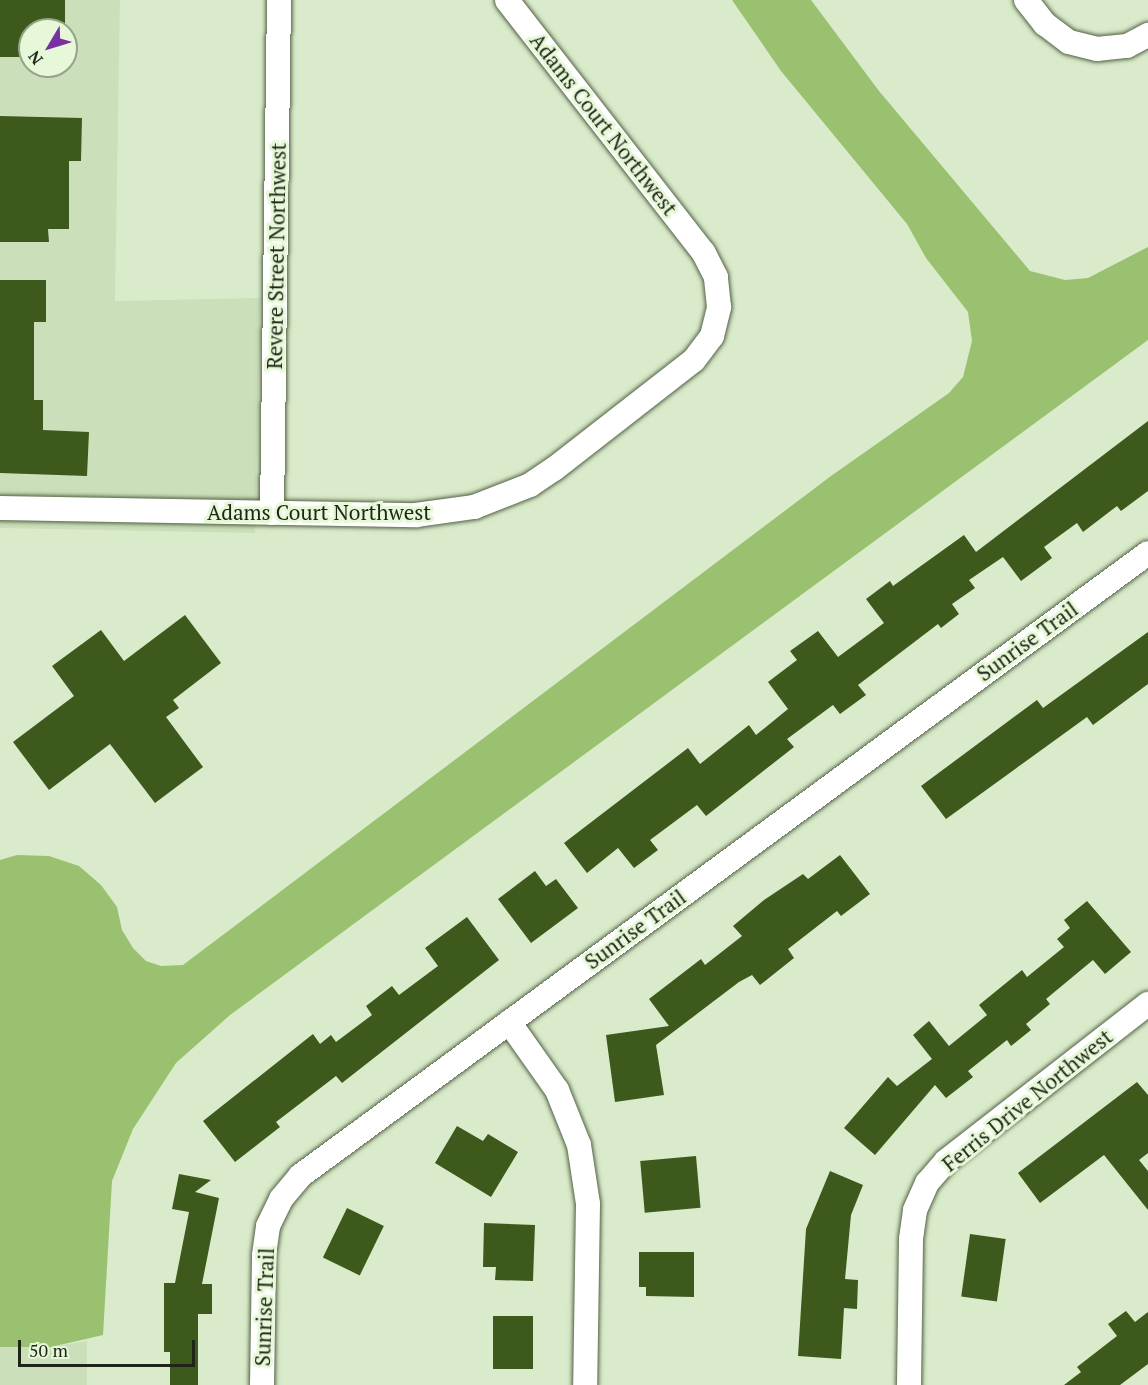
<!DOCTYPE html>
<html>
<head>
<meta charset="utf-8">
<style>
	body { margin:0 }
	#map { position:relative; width:1148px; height:1385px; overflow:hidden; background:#d9ebca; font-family:"PT Serif",serif }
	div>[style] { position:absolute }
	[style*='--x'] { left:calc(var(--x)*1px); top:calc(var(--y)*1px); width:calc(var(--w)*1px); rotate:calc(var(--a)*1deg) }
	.built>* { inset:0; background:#cbe0ba }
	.water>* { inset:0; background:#99c16f }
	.building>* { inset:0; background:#3d591b; transform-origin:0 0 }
	.roads { filter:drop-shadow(0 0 2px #536145) drop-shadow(0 0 2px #536145) }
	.minor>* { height:24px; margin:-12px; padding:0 12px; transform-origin:12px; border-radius:12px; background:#fff }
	span { translate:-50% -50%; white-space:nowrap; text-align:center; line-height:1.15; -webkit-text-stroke:6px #e6f8d7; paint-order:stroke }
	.street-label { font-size:21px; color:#1e2418 }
	.north { position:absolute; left:18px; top:18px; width:60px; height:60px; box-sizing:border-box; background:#e6f8d7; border:2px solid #96a38b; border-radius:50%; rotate:232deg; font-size:16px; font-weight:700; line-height:24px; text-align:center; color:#1e2418 }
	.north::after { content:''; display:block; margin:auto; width:21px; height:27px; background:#7830a2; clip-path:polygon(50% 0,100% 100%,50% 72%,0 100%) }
	.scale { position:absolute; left:18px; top:1340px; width:177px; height:27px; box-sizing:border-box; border:3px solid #1e2418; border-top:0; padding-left:8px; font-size:18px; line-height:21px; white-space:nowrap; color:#1e2418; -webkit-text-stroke:4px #e6f8d7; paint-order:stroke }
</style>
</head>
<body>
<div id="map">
	<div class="built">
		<div style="clip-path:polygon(evenodd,0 0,120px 0,115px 301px,260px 298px,255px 533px,0 528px,0 0,30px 30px,66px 30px,66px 66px,30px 66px,30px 30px)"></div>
		<div style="clip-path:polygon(87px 1341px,87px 1385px,0 1385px,0 1347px,51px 1347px)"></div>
	</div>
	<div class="water">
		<div style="clip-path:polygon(732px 0,811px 0,879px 91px,1030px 271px,1065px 280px,1088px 278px,1148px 247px,1148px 340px,230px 1015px,176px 1063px,133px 1129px,112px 1181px,103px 1335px,51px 1347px,0 1347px,0 860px,17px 855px,49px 856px,79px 866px,101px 885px,117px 907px,122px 930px,133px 948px,146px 961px,161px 966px,183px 965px,831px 476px,949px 393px,963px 377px,972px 341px,968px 312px,926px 258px,907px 224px,781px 71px)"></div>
	</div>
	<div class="building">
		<div style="clip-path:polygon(0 0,65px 0,65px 30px,30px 30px,30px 57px,0 57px)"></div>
		<div style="clip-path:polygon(0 116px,82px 118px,81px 161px,69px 161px,69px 229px,48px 229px,49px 242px,0 242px)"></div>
		<div style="clip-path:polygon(0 280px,46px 280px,46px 322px,34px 322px,34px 400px,43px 400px,43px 430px,89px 432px,87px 476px,0 473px)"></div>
		<div style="clip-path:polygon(1148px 421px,1148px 491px,1121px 511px,1117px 506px,1083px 532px,1077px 523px,1044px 547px,1052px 558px,1021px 581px,1003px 557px,969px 580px,975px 588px,952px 604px,959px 614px,941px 628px,938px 624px,858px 685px,866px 695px,840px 714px,833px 705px,787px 739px,794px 747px,706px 816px,697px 805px,650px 840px,658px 850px,634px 868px,618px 848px,587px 873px,564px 843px,688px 748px,700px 764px,749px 725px,756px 735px,788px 709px,768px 682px,797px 660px,790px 651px,818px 631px,838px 657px,884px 623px,866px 599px,890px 581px,893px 586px,964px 535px,976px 552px)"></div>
		<div style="clip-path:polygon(185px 615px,221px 663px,173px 700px,179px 708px,166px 717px,203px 767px,155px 803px,110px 744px,49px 790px,13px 742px,74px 696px,52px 666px,101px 630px,124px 661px)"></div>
		<div style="clip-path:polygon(1148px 632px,1148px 684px,1093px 725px,1087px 717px,946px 819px,921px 786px,1037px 700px,1043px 708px)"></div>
		<div style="clip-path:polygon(840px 855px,870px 894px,841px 916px,837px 911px,788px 949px,794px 958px,760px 985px,752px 975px,739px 982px,656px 1045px,664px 1095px,615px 1102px,606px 1035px,669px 1026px,649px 999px,701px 959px,705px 965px,742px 936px,733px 926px,764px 900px,803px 874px,808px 879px)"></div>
		<div style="clip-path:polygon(535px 871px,546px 886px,556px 879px,578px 908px,531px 943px,498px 899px)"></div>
		<div style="clip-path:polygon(1087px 901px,1131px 952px,1105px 974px,1093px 960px,1046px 999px,1050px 1004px,1026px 1024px,1031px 1030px,1011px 1046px,1007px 1040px,968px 1071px,973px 1077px,946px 1098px,935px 1085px,875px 1155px,844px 1128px,888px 1077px,897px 1086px,932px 1059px,913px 1035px,929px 1021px,949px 1046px,987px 1015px,979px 1005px,1022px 970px,1027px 977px,1064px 947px,1057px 939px,1070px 928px,1064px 920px)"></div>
		<div style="clip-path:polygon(467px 917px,499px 960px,342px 1083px,336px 1076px,276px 1122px,280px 1127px,235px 1162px,203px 1121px,313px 1034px,320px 1044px,331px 1035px,336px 1042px,372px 1015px,366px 1006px,392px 986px,399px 995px,438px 966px,425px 948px)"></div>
		<div style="clip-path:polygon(1137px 1082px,1148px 1095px,1148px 1153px,1139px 1160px,1148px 1171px,1148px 1210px,1104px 1155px,1040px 1203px,1018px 1173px)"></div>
		<div style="clip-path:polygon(457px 1126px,483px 1141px,488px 1134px,518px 1152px,491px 1197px,435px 1163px)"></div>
		<div style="left:696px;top:1156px;width:52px;height:56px;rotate:85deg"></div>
		<div style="clip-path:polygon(830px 1171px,863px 1185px,851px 1215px,845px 1279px,858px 1280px,857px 1309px,844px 1308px,841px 1359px,798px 1356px,806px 1229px)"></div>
		<div style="clip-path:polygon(179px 1174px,211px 1180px,195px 1192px,219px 1198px,202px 1284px,212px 1284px,212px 1314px,198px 1314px,198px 1385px,170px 1385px,170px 1352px,164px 1352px,164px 1283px,175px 1283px,189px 1212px,172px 1209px)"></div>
		<div style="left:347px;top:1208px;width:41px;height:55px;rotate:26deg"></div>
		<div style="clip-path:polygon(484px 1223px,535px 1225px,533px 1281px,495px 1280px,496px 1267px,483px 1267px)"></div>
		<div style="left:970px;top:1234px;width:36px;height:63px;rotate:8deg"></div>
		<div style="clip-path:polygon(639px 1252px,694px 1252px,694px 1297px,646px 1296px,646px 1287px,639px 1287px)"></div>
		<div style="clip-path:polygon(1126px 1311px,1135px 1322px,1148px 1312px,1148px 1364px,1120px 1385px,1064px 1385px,1081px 1372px,1077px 1367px,1117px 1336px,1108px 1324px)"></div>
		<div style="left:493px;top:1316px;width:40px;height:53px"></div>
	</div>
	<div class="roads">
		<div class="minor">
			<div style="--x:1026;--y:0;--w:31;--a:52"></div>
			<div style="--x:1045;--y:24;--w:30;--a:37"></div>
			<div style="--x:1069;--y:42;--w:29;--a:14"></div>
			<div style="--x:1097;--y:49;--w:30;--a:-6"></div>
			<div style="--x:1127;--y:46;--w:24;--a:-28"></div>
			<div style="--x:0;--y:508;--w:416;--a:1"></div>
			<div style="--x:416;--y:515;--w:59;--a:-7.9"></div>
			<div style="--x:474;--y:507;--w:60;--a:-21.4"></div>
			<div style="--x:530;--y:485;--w:29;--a:-34"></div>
			<div style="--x:554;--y:469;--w:177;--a:-37.9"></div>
			<div style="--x:694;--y:360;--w:30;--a:-53"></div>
			<div style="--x:712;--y:336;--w:30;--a:-76"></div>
			<div style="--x:719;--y:307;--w:30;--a:-96"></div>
			<div style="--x:716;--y:277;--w:28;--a:-117"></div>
			<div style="--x:703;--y:252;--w:319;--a:-127.9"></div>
			<div style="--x:272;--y:513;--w:513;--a:-89.22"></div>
			<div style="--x:509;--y:1022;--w:83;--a:54.8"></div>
			<div style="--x:557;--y:1090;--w:59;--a:68.2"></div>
			<div style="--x:579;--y:1145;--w:60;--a:81.3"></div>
			<div style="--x:588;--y:1204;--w:181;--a:90.9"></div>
			<div style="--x:262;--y:1385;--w:130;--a:-89.1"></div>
			<div style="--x:264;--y:1255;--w:29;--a:-82"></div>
			<div style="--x:268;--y:1226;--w:30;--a:-64"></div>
			<div style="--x:281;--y:1199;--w:30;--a:-50"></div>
			<div style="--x:300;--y:1176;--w:1052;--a:-36.3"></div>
			<div style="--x:909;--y:1385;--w:146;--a:-89.2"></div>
			<div style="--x:911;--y:1239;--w:29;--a:-82"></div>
			<div style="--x:915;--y:1210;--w:30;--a:-66"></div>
			<div style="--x:927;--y:1183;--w:29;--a:-49"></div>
			<div style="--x:946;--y:1161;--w:256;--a:-37.9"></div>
		</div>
	</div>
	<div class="street-label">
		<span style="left:604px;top:124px;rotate:52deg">Adams Court Northwest</span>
		<span style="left:276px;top:256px;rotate:-89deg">Revere Street Northwest</span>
		<span style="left:319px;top:512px">Adams Court Northwest</span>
		<span style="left:1027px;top:641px;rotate:-36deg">Sunrise Trail</span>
		<span style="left:635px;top:929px;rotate:-36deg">Sunrise Trail</span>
		<span style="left:1027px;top:1100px;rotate:-39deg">Ferris Drive Northwest</span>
		<span style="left:264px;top:1307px;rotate:-88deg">Sunrise Trail</span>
	</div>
	<div class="north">N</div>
	<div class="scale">50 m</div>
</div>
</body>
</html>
